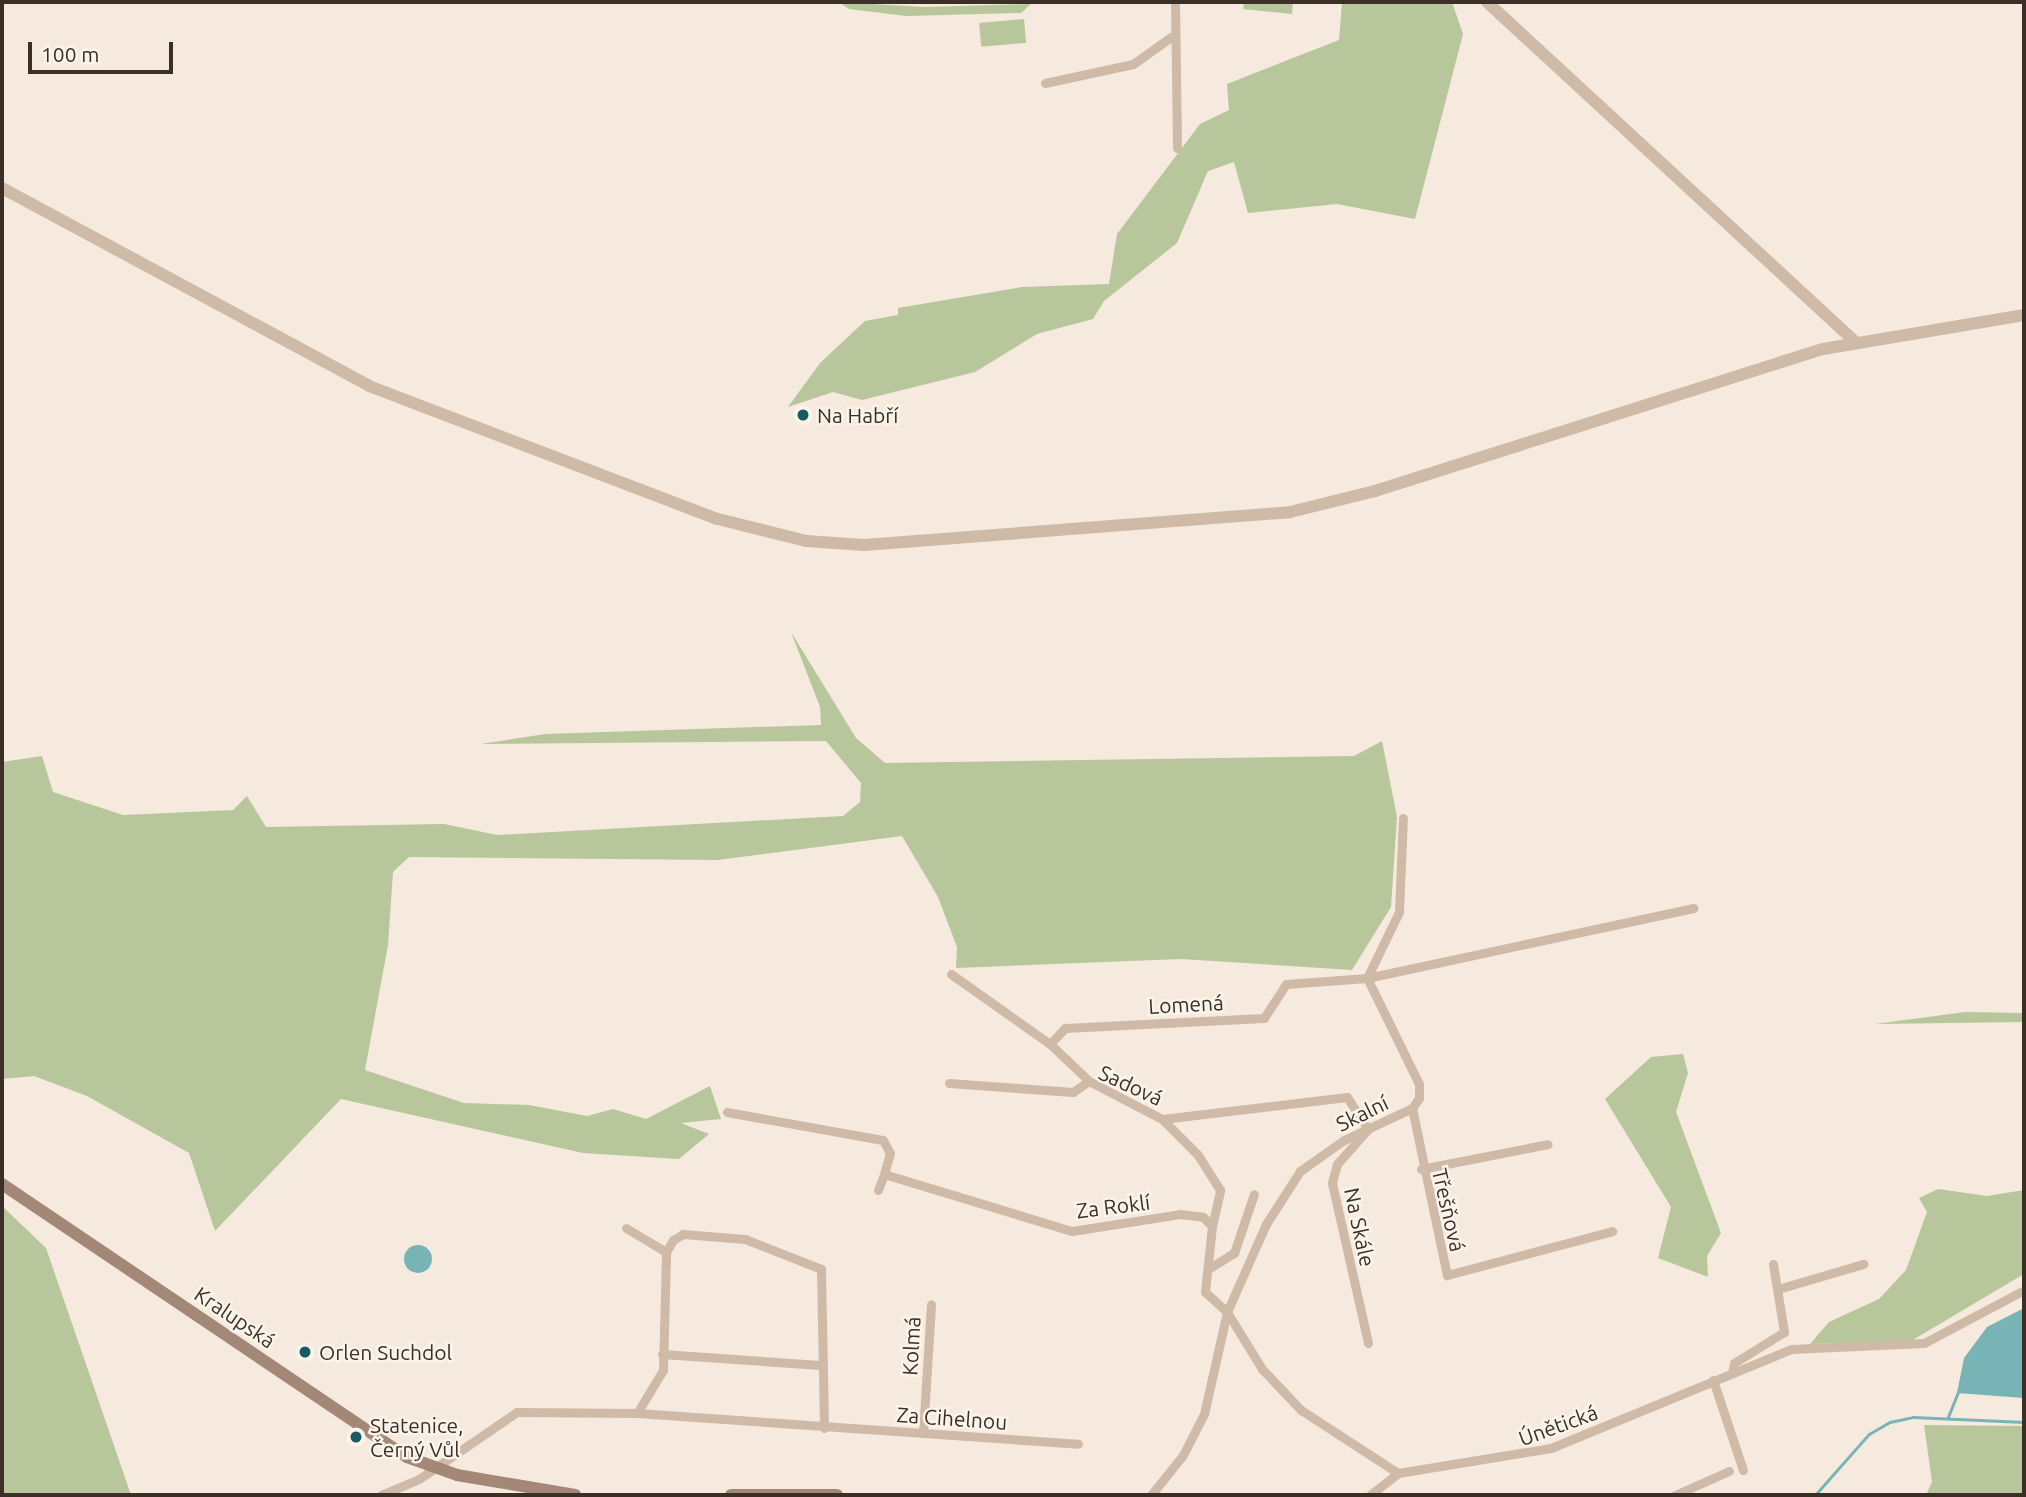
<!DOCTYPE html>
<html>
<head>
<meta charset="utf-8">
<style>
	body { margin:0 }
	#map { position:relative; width:2026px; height:1497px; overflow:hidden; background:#f5eadd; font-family:Ubuntu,sans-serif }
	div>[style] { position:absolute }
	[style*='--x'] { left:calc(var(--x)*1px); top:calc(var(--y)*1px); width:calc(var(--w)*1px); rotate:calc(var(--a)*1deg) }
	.green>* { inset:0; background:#b7c79b; transform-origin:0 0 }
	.water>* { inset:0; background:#78b3b6 }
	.round { border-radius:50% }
	.stream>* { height:2.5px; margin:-1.25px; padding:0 1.25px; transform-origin:1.25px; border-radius:1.25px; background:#78b3b6 }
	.minor>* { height:9px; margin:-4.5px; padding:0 4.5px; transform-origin:4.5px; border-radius:4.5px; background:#cfbaa7 }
	.tertiary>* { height:12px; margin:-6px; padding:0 6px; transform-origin:6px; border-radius:6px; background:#cfbaa7 }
	.secondary>* { height:12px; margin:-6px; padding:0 6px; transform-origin:6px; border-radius:6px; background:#a38878 }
	.dots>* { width:19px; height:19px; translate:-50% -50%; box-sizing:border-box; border:4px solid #fcf4eb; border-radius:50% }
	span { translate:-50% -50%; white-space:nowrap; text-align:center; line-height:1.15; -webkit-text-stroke:5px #fcf4eb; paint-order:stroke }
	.poi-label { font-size:21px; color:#3b2f28 }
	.left { translate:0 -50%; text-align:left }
	.street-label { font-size:21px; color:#3b2f28 }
	.frame { position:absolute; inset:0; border:4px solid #3b2f28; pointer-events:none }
	.scale { position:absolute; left:28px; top:42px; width:145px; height:32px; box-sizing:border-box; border:4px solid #3b2f28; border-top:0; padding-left:9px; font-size:21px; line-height:24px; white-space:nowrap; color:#3b2f28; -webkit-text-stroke:5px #fcf4eb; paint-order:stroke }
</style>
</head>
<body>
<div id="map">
	<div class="green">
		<div style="clip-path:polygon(839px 2px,924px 7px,1031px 4px,1021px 13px,906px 16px,849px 9px)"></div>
		<div style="clip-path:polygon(1244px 2px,1293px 2px,1292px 14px,1243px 9px)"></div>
		<div style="clip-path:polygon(1342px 2px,1452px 2px,1463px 34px,1415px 219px,1337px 204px,1248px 213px,1234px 162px,1208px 171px,1177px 243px,1104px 301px,1093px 319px,1037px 334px,975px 372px,862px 400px,833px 392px,788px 407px,820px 363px,865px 321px,898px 315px,898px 308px,1022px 287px,1109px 284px,1117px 234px,1200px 124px,1229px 110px,1227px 84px,1339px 40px)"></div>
		<div style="left:1024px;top:19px;width:24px;height:45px;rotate:85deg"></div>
		<div style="clip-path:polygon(791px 632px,856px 738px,885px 763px,1354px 756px,1382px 741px,1397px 817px,1391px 907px,1352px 970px,1181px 959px,956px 968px,957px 947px,938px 897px,902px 836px,718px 860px,409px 857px,393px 872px,388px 945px,365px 1070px,464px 1103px,529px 1105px,587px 1116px,613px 1109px,646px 1119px,710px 1086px,721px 1119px,681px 1123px,709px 1134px,679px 1159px,583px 1153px,341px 1099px,215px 1231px,189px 1153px,87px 1096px,34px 1076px,2px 1079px,2px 762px,42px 756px,53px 792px,123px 815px,233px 810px,247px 796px,266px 827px,444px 824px,497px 835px,843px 816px,860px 802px,861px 783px,826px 741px,481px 744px,545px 734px,821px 725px,820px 707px)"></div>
		<div style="clip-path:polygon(1965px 1012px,2024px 1013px,2024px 1022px,1875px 1024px)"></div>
		<div style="clip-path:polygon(1683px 1054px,1688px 1073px,1676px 1112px,1721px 1233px,1707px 1256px,1708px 1277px,1658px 1258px,1671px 1207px,1605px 1099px,1651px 1057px)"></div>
		<div style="clip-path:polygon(1938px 1189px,1987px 1196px,2024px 1190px,2024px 1274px,1911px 1341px,1810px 1344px,1829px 1322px,1879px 1299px,1906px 1270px,1927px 1212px,1919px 1198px)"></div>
		<div style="clip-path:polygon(2px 1206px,46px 1248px,131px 1495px,2px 1495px)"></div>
		<div style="clip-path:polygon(1924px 1425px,2024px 1426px,2024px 1495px,1926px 1495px,1932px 1482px)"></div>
	</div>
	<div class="water">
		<div class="round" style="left:404px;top:1245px;width:28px;height:28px"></div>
		<div style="clip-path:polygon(2024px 1308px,2024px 1398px,1957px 1393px,1964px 1358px,1987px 1327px)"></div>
	</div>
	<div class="stream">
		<div style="--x:1948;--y:1417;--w:27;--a:-68"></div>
		<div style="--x:1815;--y:1495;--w:81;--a:-48.5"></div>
		<div style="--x:1869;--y:1434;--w:24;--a:-30"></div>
		<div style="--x:1890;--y:1422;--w:24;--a:-12"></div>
		<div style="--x:1913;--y:1417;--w:111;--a:2.6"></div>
	</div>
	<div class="minor">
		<div style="--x:1175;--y:2;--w:146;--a:89.2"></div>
		<div style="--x:1045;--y:83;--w:90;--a:-12.2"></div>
		<div style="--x:1133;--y:64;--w:47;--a:-35.4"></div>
		<div style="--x:951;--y:974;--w:121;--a:35.3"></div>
		<div style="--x:1367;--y:978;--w:73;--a:-64.1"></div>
		<div style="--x:1399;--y:912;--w:94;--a:-87.6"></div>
		<div style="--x:949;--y:1083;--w:124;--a:4.2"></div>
		<div style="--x:1073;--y:1092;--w:19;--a:-35"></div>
		<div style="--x:1412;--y:1108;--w:171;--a:78.2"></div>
		<div style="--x:1447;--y:1275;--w:171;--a:-14.9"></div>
		<div style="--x:727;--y:1112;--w:158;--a:10.2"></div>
		<div style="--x:883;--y:1140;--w:15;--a:62"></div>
		<div style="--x:890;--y:1153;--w:22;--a:106"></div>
		<div style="--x:884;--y:1174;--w:196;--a:16.9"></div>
		<div style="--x:1072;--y:1231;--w:109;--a:-8.9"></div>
		<div style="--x:1180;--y:1214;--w:23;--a:7"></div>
		<div style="--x:1203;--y:1217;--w:13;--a:45"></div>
		<div style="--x:1212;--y:1226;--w:66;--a:96.1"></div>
		<div style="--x:1205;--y:1292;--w:30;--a:42"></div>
		<div style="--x:1227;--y:1312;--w:67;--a:58.4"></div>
		<div style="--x:1262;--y:1369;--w:57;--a:46.4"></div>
		<div style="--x:1301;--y:1410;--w:116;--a:33"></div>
		<div style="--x:1162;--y:1119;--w:186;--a:-6.8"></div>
		<div style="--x:1347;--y:1097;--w:38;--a:57"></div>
		<div style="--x:1368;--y:1129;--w:47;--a:131.5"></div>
		<div style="--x:1337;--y:1164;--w:20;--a:105"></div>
		<div style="--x:1332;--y:1183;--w:164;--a:77.3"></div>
		<div style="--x:1421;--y:1169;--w:129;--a:-11.1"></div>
		<div style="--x:878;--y:1190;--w:17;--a:-69"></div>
		<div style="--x:1212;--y:1226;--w:37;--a:-77"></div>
		<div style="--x:1220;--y:1190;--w:41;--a:-122.2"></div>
		<div style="--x:1198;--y:1155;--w:51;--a:-135"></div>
		<div style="--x:1162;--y:1119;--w:82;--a:-152.5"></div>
		<div style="--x:1089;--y:1081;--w:54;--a:-136.5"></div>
		<div style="--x:1050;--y:1044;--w:22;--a:-47"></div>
		<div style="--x:1065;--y:1028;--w:199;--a:-2.9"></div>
		<div style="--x:1264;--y:1018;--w:40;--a:-57.1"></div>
		<div style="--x:1286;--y:984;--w:81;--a:-4.2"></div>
		<div style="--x:1367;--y:978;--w:334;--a:-12.1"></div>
		<div style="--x:626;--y:1228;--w:47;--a:31"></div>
		<div style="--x:1208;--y:1269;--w:31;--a:-32"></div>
		<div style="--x:1234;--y:1253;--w:62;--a:-71.3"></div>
		<div style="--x:1778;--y:1289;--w:89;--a:-16.4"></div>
		<div style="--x:662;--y:1354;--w:158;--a:4"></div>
		<div style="--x:1732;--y:1373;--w:10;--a:-79"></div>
		<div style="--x:1734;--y:1363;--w:59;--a:-31.8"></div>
		<div style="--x:1784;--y:1332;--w:69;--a:-99.2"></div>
		<div style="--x:1713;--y:1380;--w:95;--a:71.6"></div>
		<div style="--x:637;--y:1413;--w:50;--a:-58.8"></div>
		<div style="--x:663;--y:1370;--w:118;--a:-88.5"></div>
		<div style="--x:666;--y:1252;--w:14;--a:-60"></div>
		<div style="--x:673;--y:1240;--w:12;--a:-31"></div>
		<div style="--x:683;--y:1234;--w:62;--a:4.6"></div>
		<div style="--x:745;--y:1239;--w:82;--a:21.5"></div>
		<div style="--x:821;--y:1269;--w:159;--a:88.9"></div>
		<div style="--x:923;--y:1432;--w:128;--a:-86.4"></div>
		<div style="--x:381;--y:1495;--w:41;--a:-22.8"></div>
		<div style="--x:419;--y:1479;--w:119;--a:-34.4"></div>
		<div style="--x:517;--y:1412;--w:120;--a:0.5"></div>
		<div style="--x:637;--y:1413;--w:442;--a:4"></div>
		<div style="--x:1151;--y:1495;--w:51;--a:-51.3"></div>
		<div style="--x:1183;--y:1455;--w:46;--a:-62.9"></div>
		<div style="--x:1204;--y:1414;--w:105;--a:-77.3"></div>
		<div style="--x:1227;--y:1312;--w:96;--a:-66.1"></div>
		<div style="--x:1266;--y:1224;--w:63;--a:-57.3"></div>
		<div style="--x:1300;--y:1171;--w:54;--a:-35.2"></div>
		<div style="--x:1344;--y:1140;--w:75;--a:-25.2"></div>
		<div style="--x:1412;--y:1108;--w:12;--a:-55"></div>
		<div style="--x:1419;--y:1098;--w:14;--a:-90"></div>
		<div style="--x:1419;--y:1084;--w:118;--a:-116.1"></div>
		<div style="--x:1370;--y:1495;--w:36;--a:-38"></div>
		<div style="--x:1398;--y:1473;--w:155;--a:-9.3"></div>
		<div style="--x:1551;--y:1448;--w:260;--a:-22.4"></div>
		<div style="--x:1791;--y:1349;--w:133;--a:-2.6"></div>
		<div style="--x:1924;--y:1343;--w:113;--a:-27.9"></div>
		<div style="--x:1675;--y:1495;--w:59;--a:-24"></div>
	</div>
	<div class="tertiary">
		<div style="--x:1487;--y:2;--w:500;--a:42.7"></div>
		<div style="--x:2;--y:188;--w:417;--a:28.3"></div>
		<div style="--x:369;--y:386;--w:373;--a:20.9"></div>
		<div style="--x:718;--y:519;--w:91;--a:14"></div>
		<div style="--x:806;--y:541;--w:58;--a:3.9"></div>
		<div style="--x:864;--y:545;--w:427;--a:-4.4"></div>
		<div style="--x:1290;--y:512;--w:88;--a:-13.9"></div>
		<div style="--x:1375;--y:491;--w:470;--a:-17.6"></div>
		<div style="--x:1823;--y:349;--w:204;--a:-9.6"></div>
	</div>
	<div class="secondary">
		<div style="--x:2;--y:1184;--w:488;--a:34"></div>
		<div style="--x:407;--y:1457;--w:53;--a:19.8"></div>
		<div style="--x:457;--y:1475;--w:120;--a:9.6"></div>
		<div style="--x:731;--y:1495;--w:106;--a:0"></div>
	</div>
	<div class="dots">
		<div style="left:803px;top:415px;background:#185c62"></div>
		<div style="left:305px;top:1352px;background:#185c62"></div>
		<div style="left:356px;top:1437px;background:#185c62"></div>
	</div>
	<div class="poi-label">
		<span class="left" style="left:817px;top:415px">Na Habří</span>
		<span class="left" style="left:319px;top:1352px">Orlen Suchdol</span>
		<span class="left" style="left:370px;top:1437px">Statenice,<br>Černý Vůl</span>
	</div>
	<div class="street-label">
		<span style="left:1186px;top:1004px;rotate:-3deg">Lomená</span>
		<span style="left:1131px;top:1085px;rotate:25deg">Sadová</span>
		<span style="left:1362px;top:1113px;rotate:-26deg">Skalní</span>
		<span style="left:1113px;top:1206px;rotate:-7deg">Za Roklí</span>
		<span style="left:1449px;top:1210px;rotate:77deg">Třešňová</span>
		<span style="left:1360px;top:1227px;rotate:78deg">Na Skále</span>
		<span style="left:235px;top:1317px;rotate:34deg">Kralupská</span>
		<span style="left:911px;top:1346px;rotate:-87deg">Kolmá</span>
		<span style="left:952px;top:1418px;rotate:4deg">Za Cihelnou</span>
		<span style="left:1558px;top:1425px;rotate:-20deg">Únětická</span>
	</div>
	<div class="frame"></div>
	<div class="scale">100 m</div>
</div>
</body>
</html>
